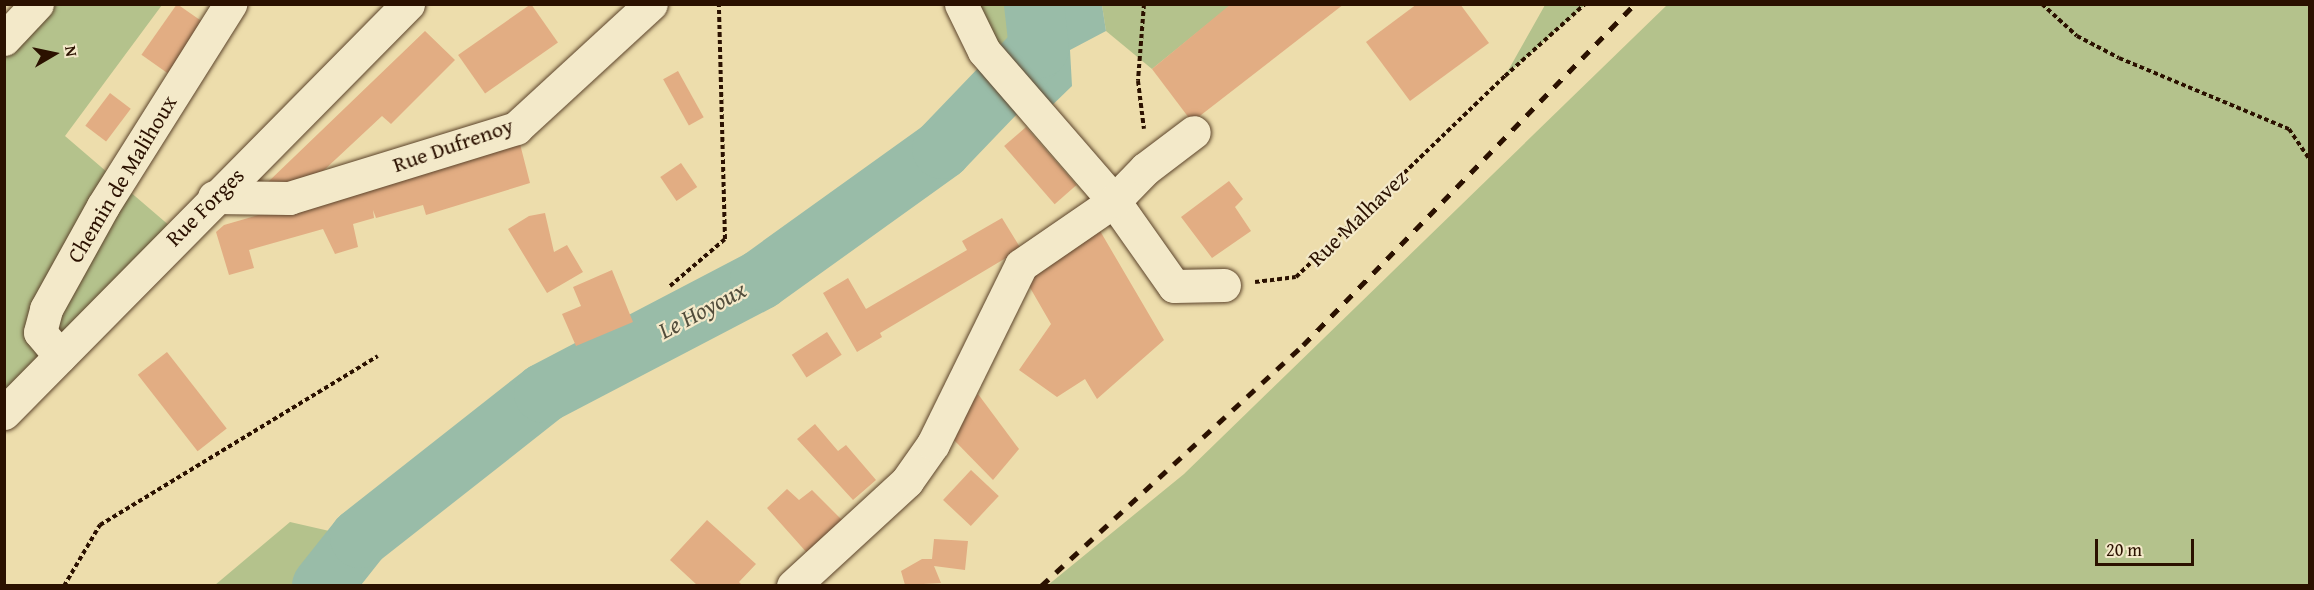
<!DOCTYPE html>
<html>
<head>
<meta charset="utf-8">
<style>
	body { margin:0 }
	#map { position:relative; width:2314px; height:590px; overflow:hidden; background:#edddac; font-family:"Gentium Book Plus",serif }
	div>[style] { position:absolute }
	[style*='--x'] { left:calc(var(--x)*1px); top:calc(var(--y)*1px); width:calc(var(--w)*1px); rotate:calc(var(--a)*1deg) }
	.green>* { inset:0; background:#b4c28c }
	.water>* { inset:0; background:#99bca8 }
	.river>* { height:60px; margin:-30px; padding:0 30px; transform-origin:30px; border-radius:30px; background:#99bca8 }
	.building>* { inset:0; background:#e2ad83; transform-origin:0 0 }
	.path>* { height:4px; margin-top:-2px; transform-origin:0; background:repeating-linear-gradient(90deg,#2b1100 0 4.5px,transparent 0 7.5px) }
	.roads { filter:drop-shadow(0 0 2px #5c442b) drop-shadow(0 0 2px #5c442b) }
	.minor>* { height:33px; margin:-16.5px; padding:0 16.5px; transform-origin:16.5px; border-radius:16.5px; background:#f3e9c9 }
	.secondary>* { height:33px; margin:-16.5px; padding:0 16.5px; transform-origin:16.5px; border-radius:16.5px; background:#f3e9c9 }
	.rail>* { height:4.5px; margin-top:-2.25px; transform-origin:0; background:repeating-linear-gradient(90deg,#2b1100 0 10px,transparent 0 20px) }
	span { translate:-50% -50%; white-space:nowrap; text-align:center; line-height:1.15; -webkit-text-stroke:4.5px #f3e9c9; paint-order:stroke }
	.street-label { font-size:22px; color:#2b1100 }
	.water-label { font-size:24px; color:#524d3b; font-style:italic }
	.frame { position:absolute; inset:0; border:6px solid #2b1100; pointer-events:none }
	.north { position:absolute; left:24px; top:24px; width:60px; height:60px; -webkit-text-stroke:4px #f3e9c9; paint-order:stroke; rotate:81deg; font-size:16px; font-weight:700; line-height:24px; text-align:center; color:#2b1100 }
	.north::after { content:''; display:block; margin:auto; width:21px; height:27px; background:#2b1100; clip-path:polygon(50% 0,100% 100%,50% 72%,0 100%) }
	.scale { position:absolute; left:2095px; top:539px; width:99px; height:27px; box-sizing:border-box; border:3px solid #2b1100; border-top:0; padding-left:8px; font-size:18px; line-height:21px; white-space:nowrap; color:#2b1100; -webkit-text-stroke:4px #f3e9c9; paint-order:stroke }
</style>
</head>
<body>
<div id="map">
	<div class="green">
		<div style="clip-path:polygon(1545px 4px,1585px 5px,1505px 76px,1545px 5px)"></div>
		<div style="clip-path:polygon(37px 5px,162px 5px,65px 136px,178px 233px,4px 413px,4px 39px)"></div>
		<div style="clip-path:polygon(961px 5px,1019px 5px,1027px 39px,984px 51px)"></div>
		<div style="clip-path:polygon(1102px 5px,1231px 5px,1152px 69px,1106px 31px)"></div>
		<div style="clip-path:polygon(1667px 5px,2309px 5px,2309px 585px,1048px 585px,1184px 474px)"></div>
		<div style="clip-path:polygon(290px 522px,360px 538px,322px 585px,215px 585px)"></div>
	</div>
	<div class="water">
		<div style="clip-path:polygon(1019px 5px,1102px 5px,1106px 31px,1070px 50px,1072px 86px,1040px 117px,984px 51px,1027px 39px)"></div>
	</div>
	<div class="river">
		<div style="--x:322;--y:586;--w:61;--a:-51.6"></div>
		<div style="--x:360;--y:538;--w:234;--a:-38.2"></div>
		<div style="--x:544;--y:393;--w:244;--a:-27.6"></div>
		<div style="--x:760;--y:280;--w:224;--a:-35.7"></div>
		<div style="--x:942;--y:149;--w:140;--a:-46.2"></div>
		<div style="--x:1039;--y:48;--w:44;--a:-96.5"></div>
	</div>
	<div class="building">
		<div style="left:177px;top:4px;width:32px;height:62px;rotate:35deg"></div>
		<div style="left:531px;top:4px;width:47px;height:89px;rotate:55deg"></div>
		<div style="clip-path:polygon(1231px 4px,1344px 4px,1192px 122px,1152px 69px)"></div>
		<div style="clip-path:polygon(1417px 4px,1460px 4px,1489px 43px,1410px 101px,1366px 42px)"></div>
		<div style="clip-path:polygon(425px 31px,455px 60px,391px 124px,382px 116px,322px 172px,274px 186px,268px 182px)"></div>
		<div style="left:678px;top:71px;width:53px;height:17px;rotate:61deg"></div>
		<div style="left:110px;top:93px;width:26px;height:41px;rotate:37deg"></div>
		<div style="left:1026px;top:127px;width:77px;height:29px;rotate:49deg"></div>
		<div style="clip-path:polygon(519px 140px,530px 183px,426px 215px,423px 205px,376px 218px,373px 210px,374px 218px,353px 224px,358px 247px,335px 254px,323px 229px,249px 250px,254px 268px,229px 275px,216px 232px,224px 225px)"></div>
		<div style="left:681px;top:163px;width:29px;height:25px;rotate:56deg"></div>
		<div style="clip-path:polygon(1229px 181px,1243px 199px,1235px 207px,1251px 231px,1212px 258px,1181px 217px)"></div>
		<div style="clip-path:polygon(545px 213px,554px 252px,567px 245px,583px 272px,547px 293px,508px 229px,529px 216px)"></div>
		<div style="clip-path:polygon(1002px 218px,1021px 249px,880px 333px,882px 337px,857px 352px,823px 293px,848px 278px,866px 309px,967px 250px,962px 241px)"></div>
		<div style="clip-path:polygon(1096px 224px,1164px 340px,1097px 399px,1085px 379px,1057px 397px,1019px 370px,1051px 324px,1025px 279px)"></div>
		<div style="clip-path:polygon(612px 270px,633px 322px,576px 346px,562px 314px,581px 306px,573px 287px)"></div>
		<div style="left:827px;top:332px;width:27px;height:42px;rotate:57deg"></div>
		<div style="left:167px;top:352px;width:97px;height:37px;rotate:52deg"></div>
		<div style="clip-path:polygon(978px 394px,1019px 449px,993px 480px,950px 436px)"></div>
		<div style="clip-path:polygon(815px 424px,838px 451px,846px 445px,876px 480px,853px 500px,797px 439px)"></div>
		<div style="left:971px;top:470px;width:38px;height:41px;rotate:43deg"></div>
		<div style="clip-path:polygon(787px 489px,799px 500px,812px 490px,842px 520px,808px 554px,767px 508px)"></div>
		<div style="clip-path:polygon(707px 520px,756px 564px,739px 582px,742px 585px,697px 585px,670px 560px)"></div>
		<div style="clip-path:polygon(934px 539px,968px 541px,965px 570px,934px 566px,941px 583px,905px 585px,901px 571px,922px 559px,932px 559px)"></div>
	</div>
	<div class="path">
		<div style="--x:1144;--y:4;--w:77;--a:94.5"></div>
		<div style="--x:1138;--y:81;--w:48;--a:82.9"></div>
		<div style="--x:2042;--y:4;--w:47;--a:42.4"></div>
		<div style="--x:2077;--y:36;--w:47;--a:27.6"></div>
		<div style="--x:2119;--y:58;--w:184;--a:22.7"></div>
		<div style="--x:2289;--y:129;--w:37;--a:56"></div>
		<div style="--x:1255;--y:282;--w:41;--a:-7"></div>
		<div style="--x:1296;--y:277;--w:290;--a:-43.9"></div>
		<div style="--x:1505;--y:76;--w:108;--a:-42"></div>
		<div style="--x:670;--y:286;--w:72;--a:-40.5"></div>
		<div style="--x:725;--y:239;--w:235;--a:-91.5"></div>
		<div style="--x:64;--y:586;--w:71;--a:-59.5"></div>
		<div style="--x:100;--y:525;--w:325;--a:-31.3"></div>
	</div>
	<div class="roads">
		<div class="minor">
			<div style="--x:961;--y:4;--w:52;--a:63.9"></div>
			<div style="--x:984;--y:51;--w:198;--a:49.1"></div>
			<div style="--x:1114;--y:201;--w:104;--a:54.8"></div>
			<div style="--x:1174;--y:286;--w:50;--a:-1.1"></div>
			<div style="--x:4;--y:39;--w:48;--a:-46.7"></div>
			<div style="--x:214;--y:197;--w:75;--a:0.8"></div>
			<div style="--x:289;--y:198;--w:238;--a:-17.1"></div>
			<div style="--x:516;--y:128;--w:183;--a:-42.6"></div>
			<div style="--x:60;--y:356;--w:31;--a:-130"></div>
			<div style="--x:40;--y:332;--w:24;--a:-75"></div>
			<div style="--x:46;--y:309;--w:118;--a:-61"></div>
			<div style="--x:103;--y:206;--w:239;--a:-57.8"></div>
			<div style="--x:793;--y:586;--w:155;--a:-42.6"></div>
			<div style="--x:907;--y:481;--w:45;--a:-54.9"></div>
			<div style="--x:933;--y:444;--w:199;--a:-63.8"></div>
			<div style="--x:1021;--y:265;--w:113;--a:-34.5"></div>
			<div style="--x:1114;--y:201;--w:45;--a:-45.9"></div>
			<div style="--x:1145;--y:169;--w:61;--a:-37.1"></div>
		</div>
		<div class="secondary">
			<div style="--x:4;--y:413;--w:575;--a:-45.35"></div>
		</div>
	</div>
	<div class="rail">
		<div style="--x:1041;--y:586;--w:356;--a:-42.6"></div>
		<div style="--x:1303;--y:345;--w:476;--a:-45.8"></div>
	</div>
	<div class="street-label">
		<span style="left:453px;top:145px;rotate:-19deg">Rue Dufrenoy</span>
		<span style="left:122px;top:179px;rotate:-59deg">Chemin de Malihoux</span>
		<span style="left:205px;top:207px;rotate:-45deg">Rue Forges</span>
		<span style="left:1358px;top:218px;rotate:-44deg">Rue Malhavez</span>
	</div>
	<div class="water-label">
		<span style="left:702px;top:310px;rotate:-28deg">Le Hoyoux</span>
	</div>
	<div class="frame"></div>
	<div class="north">N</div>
	<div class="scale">20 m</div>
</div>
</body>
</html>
